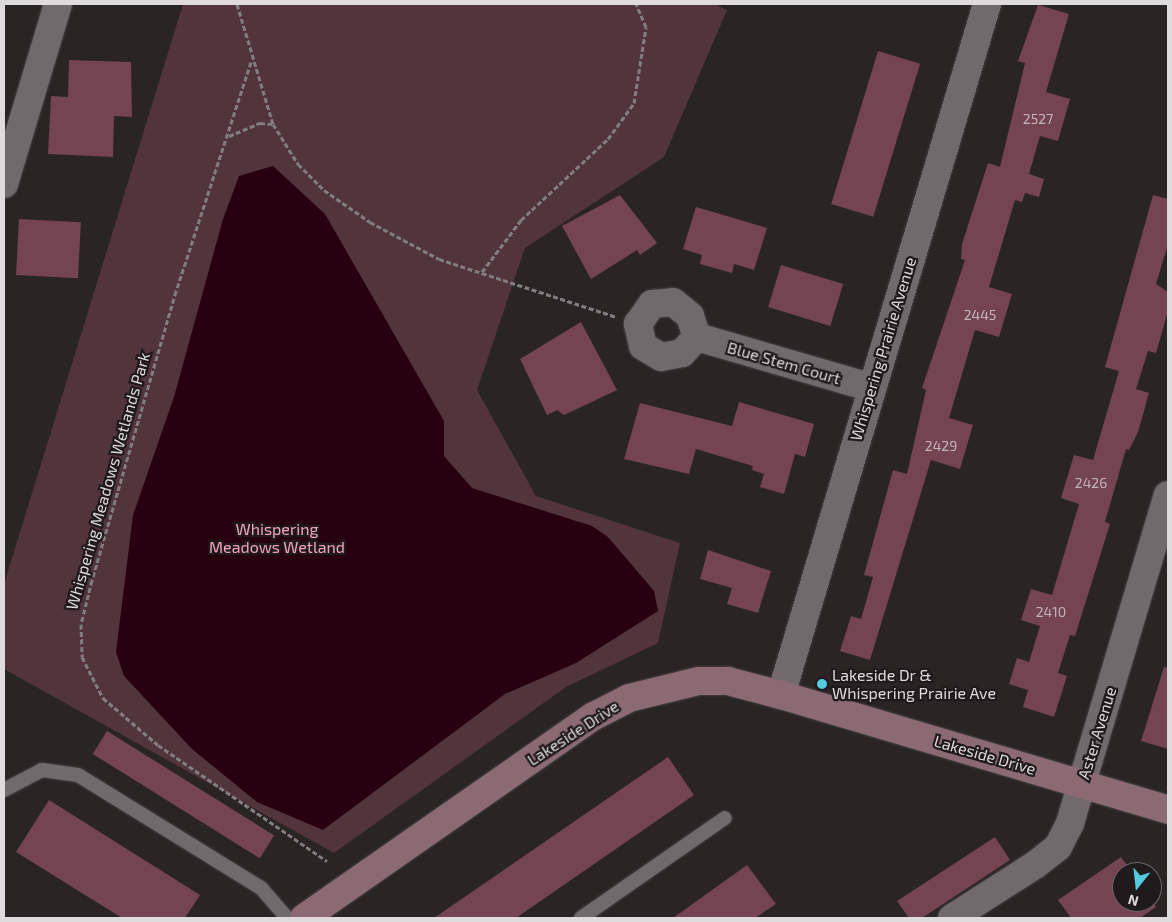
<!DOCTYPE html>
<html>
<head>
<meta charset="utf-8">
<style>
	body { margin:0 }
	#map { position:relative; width:1172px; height:922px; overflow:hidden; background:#2a2425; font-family:"Exo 2",sans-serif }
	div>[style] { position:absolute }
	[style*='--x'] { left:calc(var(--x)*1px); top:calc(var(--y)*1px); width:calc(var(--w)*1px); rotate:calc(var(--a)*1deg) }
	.green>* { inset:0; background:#52343d }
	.water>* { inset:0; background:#27010f }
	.building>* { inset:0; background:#744453; transform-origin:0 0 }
	.path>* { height:3px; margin-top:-1.5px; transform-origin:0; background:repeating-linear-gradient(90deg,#827d7e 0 5px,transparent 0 7.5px) }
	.roads { filter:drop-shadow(0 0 1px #474344) drop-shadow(0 0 1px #474344) }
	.lane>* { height:14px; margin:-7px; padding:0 7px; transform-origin:7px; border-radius:7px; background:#71696b }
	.street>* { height:28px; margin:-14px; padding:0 14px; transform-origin:14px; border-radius:14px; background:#71696b }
	.secondary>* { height:28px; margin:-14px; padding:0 14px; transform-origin:14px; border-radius:14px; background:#8b6a74 }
	.dots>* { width:14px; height:14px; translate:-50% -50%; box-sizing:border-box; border:2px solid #201a1c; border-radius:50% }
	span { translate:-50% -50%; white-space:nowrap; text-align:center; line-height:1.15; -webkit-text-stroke:4.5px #201a1c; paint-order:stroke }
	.number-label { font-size:14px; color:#c4b5ba }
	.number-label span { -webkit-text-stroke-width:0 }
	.street-label { font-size:16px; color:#dfdbdc }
	.park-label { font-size:16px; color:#f4a3bb }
	.poi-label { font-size:16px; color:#dfdbdc }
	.left { translate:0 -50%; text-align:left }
	.frame { position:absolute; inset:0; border:5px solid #dfdbdc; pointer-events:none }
	.north { position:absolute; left:1112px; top:862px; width:50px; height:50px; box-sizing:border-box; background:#201a1c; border:1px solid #6c6769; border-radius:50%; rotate:196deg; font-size:14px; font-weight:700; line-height:20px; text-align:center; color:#dfdbdc }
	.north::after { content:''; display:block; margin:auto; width:18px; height:22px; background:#54cade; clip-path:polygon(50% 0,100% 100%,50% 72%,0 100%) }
</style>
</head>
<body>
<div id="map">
	<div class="green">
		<div style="clip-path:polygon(183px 4px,714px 4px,727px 10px,664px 157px,525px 248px,477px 390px,536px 496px,680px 543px,658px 643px,566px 687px,334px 853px,4px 669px,4px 584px)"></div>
	</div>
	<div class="water">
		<div style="clip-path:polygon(273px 166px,325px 214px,444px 421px,444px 456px,472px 488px,592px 526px,608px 537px,654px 591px,658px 611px,576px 663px,505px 694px,323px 830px,257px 802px,192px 749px,124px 676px,116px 652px,133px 515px,174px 397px,223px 219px,239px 176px)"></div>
	</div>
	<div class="building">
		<div style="clip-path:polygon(1038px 5px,1069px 14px,1046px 92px,1070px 99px,1058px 141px,1040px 136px,1029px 174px,1044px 179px,1039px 197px,1025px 193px,1022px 202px,1015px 200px,989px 287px,1012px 294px,999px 337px,975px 330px,949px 418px,973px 425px,960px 469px,931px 460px,870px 660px,840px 651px,851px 616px,861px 619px,873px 577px,864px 575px,893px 470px,907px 474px,926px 390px,922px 388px,965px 260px,961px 259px,962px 244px,988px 163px,1000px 167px,1025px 63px,1018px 61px)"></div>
		<div style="left:878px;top:51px;width:44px;height:160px;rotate:17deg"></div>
		<div style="clip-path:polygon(69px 60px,131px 62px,132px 117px,114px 116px,113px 157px,48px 154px,51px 96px,68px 97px)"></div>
		<div style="clip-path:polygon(620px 195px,657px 243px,640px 255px,637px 250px,591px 279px,562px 226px)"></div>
		<div style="clip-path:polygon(1153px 195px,1168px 199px,1168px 244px,1156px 284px,1168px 292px,1168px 311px,1156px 353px,1148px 351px,1136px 389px,1149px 393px,1138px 432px,1129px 450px,1126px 449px,1105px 522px,1110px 524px,1075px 636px,1070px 635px,1058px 673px,1067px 676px,1054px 717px,1023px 707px,1028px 690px,1009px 684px,1017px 658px,1029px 662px,1040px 626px,1021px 620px,1031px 589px,1052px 595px,1079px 504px,1061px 498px,1074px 455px,1093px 460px,1119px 371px,1105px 367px)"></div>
		<div style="clip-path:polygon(696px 207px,767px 228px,754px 270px,734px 264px,732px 273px,700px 264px,702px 255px,683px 249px)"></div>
		<div style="left:19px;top:219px;width:62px;height:56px;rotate:3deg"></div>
		<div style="left:781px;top:265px;width:65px;height:44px;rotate:17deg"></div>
		<div style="clip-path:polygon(581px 322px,617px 390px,564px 415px,557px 410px,547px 415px,520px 359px)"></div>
		<div style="clip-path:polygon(739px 402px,814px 424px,805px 457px,795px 454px,784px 494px,760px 487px,764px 474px,752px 470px,753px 466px,696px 449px,689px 474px,624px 459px,640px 403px,732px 426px)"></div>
		<div style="clip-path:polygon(708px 550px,771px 571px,758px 613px,727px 604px,732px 588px,700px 579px)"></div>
		<div style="clip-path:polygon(1164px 667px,1168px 668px,1168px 749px,1141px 741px)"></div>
		<div style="left:107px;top:731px;width:197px;height:27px;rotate:32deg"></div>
		<div style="clip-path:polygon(668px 757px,694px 795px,516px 918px,434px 918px)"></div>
		<div style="clip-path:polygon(49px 800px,200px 895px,185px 918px,122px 918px,16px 852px)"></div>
		<div style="clip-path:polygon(995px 837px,1010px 860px,922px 918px,909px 918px,897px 901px)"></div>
		<div style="clip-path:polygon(1121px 857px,1132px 872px,1122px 872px,1122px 902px,1152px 901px,1156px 907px,1140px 918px,1071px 918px,1058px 900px)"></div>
		<div style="clip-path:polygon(747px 865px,776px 904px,755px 918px,673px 918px)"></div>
	</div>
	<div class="path">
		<div style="--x:237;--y:4;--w:125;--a:73.3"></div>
		<div style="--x:273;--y:124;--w:47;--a:58"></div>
		<div style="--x:298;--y:164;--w:37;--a:45"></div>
		<div style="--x:324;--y:190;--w:56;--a:34.8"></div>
		<div style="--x:370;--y:222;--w:78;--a:28.2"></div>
		<div style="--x:439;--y:259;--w:186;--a:18.1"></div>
		<div style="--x:251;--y:62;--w:241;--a:108.1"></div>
		<div style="--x:176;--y:291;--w:301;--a:106.2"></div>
		<div style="--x:92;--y:580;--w:45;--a:104"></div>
		<div style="--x:81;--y:624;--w:33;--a:88"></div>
		<div style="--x:82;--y:657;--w:46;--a:62.9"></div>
		<div style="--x:103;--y:698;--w:72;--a:40.5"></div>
		<div style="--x:158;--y:745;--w:205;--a:34.5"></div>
		<div style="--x:229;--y:136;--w:34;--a:-23"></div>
		<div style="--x:260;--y:123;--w:13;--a:4"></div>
		<div style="--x:482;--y:272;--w:65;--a:-53.1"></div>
		<div style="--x:521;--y:220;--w:119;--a:-43"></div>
		<div style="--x:608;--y:139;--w:44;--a:-54.2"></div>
		<div style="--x:634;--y:103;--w:77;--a:-81"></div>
		<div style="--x:646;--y:27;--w:25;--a:-113"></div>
	</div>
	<div class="roads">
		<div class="lane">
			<div style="--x:4;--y:790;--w:43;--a:-27.8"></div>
			<div style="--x:42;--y:770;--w:36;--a:8"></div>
			<div style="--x:78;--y:775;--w:215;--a:31.7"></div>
			<div style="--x:261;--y:888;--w:40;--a:49"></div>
			<div style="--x:581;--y:918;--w:175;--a:-34.8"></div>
		</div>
		<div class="street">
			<div style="--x:4;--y:184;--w:188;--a:-73.3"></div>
			<div style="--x:697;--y:337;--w:22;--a:133"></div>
			<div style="--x:682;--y:353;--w:21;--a:169"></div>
			<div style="--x:661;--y:357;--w:21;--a:-149"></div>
			<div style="--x:643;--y:346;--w:23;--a:-103"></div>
			<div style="--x:638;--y:324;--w:24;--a:-55"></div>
			<div style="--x:652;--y:304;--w:21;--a:-5"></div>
			<div style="--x:673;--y:302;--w:22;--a:39"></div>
			<div style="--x:690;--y:316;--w:22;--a:72"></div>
			<div style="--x:697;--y:337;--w:182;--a:16.2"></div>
			<div style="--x:781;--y:695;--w:721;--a:-73.4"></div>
			<div style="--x:952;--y:918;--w:98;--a:-32.6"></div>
			<div style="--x:1035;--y:865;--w:29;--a:-38"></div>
			<div style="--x:1058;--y:847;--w:27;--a:-63"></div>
			<div style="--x:1070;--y:823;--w:342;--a:-73.4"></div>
		</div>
		<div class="secondary">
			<div style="--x:304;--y:918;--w:353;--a:-34.9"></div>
			<div style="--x:594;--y:716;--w:39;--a:-27"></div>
			<div style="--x:629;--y:698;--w:72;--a:-13.7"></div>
			<div style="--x:699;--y:681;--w:29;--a:0"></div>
			<div style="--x:728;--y:681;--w:55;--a:14.8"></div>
			<div style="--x:781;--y:695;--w:404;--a:16.5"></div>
		</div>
	</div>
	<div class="dots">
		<div style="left:822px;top:684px;background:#54cade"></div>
	</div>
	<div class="number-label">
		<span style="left:1038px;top:119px">2527</span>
		<span style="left:980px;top:315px">2445</span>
		<span style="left:941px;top:446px">2429</span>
		<span style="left:1091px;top:483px">2426</span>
		<span style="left:1051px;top:612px">2410</span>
	</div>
	<div class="street-label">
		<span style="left:883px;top:349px;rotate:-73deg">Whispering Prairie Avenue</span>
		<span style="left:784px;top:363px;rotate:16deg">Blue Stem Court</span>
		<span style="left:108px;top:481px;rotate:-74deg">Whispering Meadows Wetlands Park</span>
		<span style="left:573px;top:733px;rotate:-33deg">Lakeside Drive</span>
		<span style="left:1097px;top:733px;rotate:-73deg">Aster Avenue</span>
		<span style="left:985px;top:755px;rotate:16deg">Lakeside Drive</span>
	</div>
	<div class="park-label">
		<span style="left:277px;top:538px">Whispering<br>Meadows Wetland</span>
	</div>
	<div class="poi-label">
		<span class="left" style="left:832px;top:684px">Lakeside Dr &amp;<br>Whispering Prairie Ave</span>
	</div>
	<div class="frame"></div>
	<div class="north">N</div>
</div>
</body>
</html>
